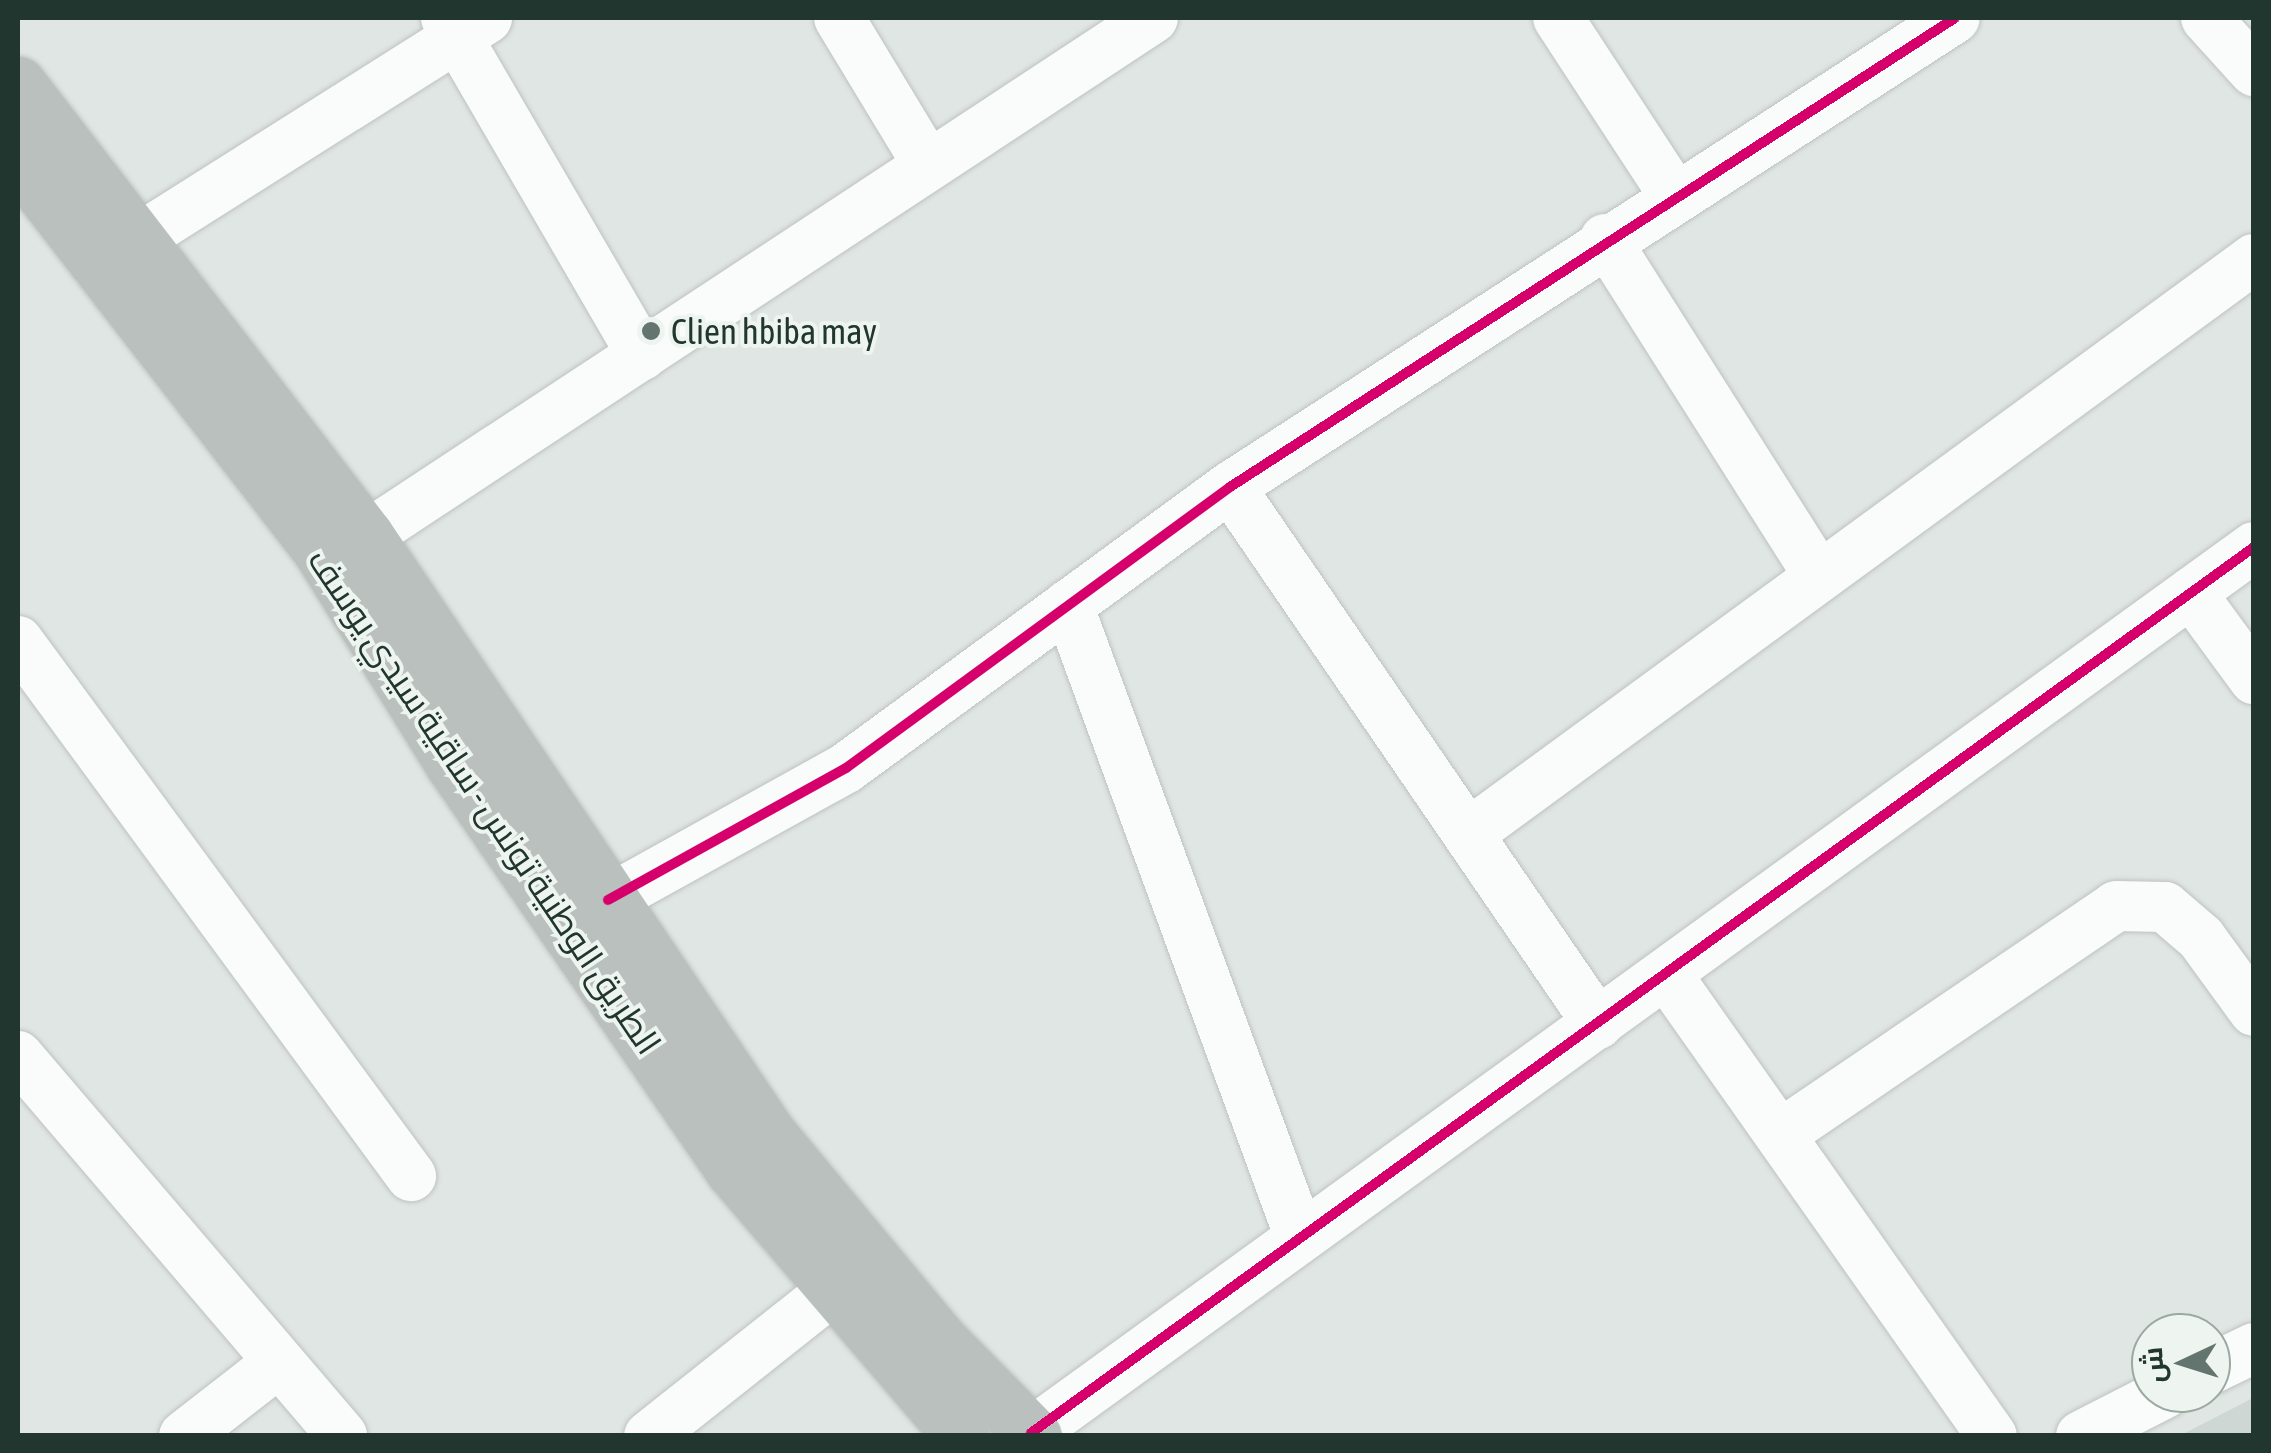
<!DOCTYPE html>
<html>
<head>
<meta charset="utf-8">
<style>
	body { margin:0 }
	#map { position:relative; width:2271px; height:1453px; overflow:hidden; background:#e0e6e3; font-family:"Asap Condensed",Cairo,sans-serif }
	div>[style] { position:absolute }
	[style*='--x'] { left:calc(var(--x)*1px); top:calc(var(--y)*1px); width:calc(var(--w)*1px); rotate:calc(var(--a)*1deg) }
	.built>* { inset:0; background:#ced7d3 }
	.roads { filter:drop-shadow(0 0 2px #bdc3c0) drop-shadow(0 0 2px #bdc3c0) }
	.street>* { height:50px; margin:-25px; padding:0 25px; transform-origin:25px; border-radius:25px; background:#fafbfb }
	.highway>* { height:55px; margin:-27.5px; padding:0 27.5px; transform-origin:27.5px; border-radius:27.5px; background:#b9c0be }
	.cycleway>* { height:10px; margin:-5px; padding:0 5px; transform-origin:5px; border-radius:5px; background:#d6006c }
	.dots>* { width:28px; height:28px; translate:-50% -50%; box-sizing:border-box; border:5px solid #eef5f1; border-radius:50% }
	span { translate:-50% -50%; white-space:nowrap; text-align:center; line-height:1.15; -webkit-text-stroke:8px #eef5f1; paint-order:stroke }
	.poi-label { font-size:35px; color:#21362f }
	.left { translate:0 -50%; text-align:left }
	.street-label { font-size:35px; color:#21362f }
	.frame { position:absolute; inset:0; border:20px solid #21362f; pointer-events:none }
	.north { position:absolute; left:2131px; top:1313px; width:100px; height:100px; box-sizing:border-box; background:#eef5f1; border:2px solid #9ca9a3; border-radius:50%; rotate:266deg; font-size:28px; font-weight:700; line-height:40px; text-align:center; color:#21362f }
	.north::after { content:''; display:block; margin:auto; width:35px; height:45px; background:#64746e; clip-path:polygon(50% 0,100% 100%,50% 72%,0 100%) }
</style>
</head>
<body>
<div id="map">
	<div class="built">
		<div style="clip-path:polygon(2253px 1398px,2253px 1435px,2181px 1435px)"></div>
	</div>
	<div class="roads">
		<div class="street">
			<div style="--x:446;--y:18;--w:390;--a:59.8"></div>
			<div style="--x:839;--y:18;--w:172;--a:58.8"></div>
			<div style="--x:1558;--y:18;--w:214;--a:56.8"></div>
			<div style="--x:2206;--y:18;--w:72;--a:47.8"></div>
			<div style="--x:138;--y:239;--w:413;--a:-32.3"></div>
			<div style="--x:1605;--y:239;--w:394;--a:57.6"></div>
			<div style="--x:1230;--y:487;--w:651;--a:55.58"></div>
			<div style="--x:366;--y:536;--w:942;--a:-33.35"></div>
			<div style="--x:2191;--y:593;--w:107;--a:53.8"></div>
			<div style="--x:1068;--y:605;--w:668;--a:69.86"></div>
			<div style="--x:18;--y:641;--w:664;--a:53.7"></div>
			<div style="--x:1468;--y:834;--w:974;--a:-36.19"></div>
			<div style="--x:608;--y:900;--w:272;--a:-29"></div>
			<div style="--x:846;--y:768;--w:476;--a:-36.2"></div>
			<div style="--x:1230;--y:487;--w:863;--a:-32.9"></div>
			<div style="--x:1669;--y:978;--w:560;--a:54.81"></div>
			<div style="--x:18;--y:1056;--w:499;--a:49.5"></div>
			<div style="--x:1781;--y:1134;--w:405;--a:-34.2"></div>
			<div style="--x:2116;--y:906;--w:49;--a:1.2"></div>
			<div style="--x:2165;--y:907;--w:48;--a:40.7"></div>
			<div style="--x:2201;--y:938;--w:90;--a:54"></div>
			<div style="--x:2211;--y:1369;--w:48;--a:-26"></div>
			<div style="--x:1031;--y:1433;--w:1510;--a:-35.92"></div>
			<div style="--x:184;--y:1436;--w:120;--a:-37.9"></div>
			<div style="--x:649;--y:1436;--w:233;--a:-38.4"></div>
			<div style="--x:2081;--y:1436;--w:94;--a:-27.1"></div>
		</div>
		<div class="highway">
			<div style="--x:18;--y:84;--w:570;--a:52.41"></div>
			<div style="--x:366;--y:536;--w:722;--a:56.07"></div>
			<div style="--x:769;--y:1135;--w:266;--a:50.3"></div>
			<div style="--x:939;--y:1340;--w:135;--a:45.3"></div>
			<div style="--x:18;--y:160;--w:495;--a:52.2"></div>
			<div style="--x:321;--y:551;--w:251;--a:58.2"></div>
			<div style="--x:453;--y:764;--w:493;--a:55.4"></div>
			<div style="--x:733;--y:1170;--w:350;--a:49.4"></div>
		</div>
	</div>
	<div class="cycleway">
		<div style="--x:608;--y:900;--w:272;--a:-29"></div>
		<div style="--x:846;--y:768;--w:476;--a:-36.2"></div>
		<div style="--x:1230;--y:487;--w:863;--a:-32.9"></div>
		<div style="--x:1031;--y:1433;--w:1510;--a:-35.92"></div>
	</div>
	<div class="dots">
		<div style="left:651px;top:331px;background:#64746e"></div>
	</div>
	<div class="poi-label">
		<span class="left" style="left:671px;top:331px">Clien hbiba may</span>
	</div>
	<div class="street-label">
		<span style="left:485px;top:801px;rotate:56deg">الطريق الوطنية تونس - ساقية سيدي يوسف</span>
	</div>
	<div class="frame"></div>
	<div class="north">ش</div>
</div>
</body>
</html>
